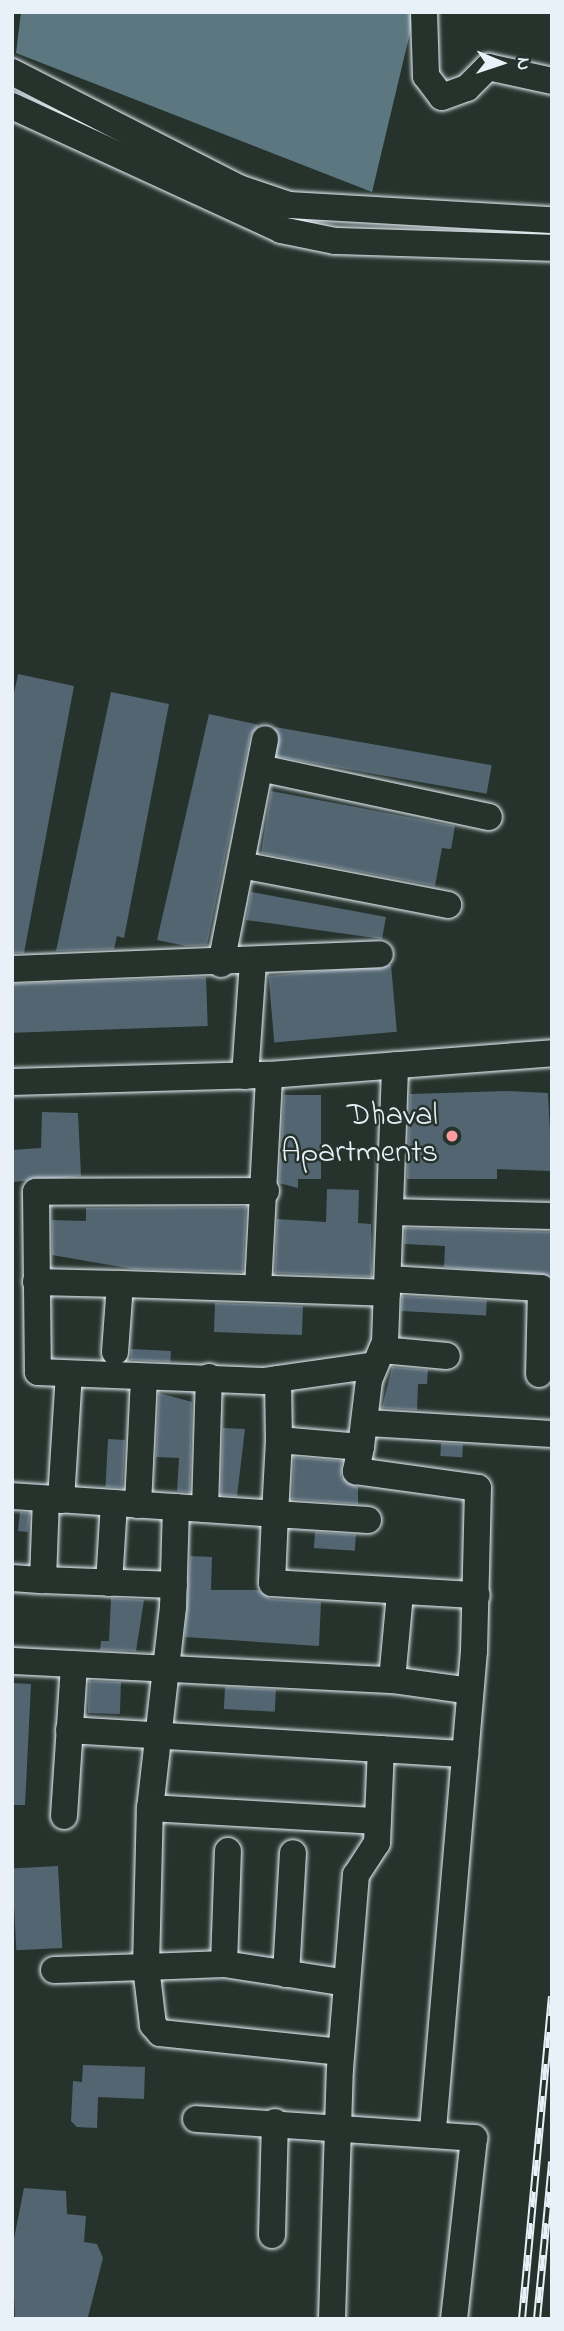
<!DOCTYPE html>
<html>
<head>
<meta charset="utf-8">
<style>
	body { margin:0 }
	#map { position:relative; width:564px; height:2331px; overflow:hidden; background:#26332d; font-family:"Indie Flower",sans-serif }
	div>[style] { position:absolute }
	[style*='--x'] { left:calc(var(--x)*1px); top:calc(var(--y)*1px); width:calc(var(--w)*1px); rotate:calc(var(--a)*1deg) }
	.water>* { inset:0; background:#5c777f }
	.building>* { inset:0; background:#536571; transform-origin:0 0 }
	.roads { filter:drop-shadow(0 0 2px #e8f1f8) drop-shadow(0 0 2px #e8f1f8) }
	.minor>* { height:26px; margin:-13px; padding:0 13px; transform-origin:13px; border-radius:13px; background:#26332d }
	.rail>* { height:8px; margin-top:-4px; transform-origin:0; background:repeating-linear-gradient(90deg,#26332d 0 16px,#e8f1f8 0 32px); box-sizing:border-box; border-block:2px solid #e8f1f8 }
	.dots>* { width:19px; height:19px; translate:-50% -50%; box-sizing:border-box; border:4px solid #26332d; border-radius:50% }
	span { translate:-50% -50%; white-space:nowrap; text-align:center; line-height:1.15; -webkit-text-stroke:5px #26332d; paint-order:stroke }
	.poi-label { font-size:32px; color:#e8f1f8 }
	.right { translate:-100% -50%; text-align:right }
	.frame { position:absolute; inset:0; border:14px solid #e8f1f8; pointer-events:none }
	.north { position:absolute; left:466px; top:28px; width:70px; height:70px; -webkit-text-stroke:5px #26332d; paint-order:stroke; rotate:92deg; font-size:19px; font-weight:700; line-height:28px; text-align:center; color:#e8f1f8 }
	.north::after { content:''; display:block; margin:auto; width:24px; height:32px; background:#e8f1f8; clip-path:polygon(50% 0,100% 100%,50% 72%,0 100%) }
</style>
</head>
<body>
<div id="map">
	<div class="water">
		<div style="clip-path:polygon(21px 12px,415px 12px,372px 192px,16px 53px)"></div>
	</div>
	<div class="building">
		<div style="clip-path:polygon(18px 674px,74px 686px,24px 953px,12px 953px,12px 703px)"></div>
		<div style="clip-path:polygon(111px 692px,169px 704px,124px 938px,117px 936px,114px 949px,56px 951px)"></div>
		<div style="clip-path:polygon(209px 714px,259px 725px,250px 736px,207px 945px,186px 946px,157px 940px)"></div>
		<div style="left:275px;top:727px;width:220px;height:29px;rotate:10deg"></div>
		<div style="clip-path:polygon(271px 791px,455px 826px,451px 849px,442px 848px,435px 886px,261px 853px)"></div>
		<div style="clip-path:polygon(251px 892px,386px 917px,382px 939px,246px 920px)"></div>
		<div style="left:391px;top:965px;width:67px;height:123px;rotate:85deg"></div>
		<div style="left:206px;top:977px;width:49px;height:194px;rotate:88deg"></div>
		<div style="clip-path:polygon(506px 1091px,548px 1093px,552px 1171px,497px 1169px,497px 1179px,407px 1179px,410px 1094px)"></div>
		<div style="clip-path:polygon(284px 1095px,321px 1095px,321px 1179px,298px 1179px,298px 1188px,279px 1183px)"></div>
		<div style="clip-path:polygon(42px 1112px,78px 1113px,81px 1176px,12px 1182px,12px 1150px,41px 1148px)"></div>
		<div style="clip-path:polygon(327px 1189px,359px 1190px,358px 1223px,371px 1224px,372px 1277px,275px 1273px,277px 1219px,326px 1222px)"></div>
		<div style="clip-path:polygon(246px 1207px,243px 1272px,133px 1269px,52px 1255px,52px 1220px,86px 1221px,86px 1208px)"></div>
		<div style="clip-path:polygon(405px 1228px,552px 1232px,552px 1276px,444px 1267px,445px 1246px,404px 1244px)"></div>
		<div style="left:402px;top:1296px;width:85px;height:15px;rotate:3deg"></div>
		<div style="left:215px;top:1303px;width:88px;height:29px;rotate:2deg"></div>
		<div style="left:131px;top:1349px;width:40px;height:11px;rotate:3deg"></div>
		<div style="clip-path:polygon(392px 1367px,428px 1370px,427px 1384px,418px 1384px,417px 1410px,382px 1408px)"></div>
		<div style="clip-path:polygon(159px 1393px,192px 1402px,190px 1492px,177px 1491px,179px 1458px,156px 1457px)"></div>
		<div style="clip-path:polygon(223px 1428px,245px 1429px,237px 1496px,221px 1495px)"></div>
		<div style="left:108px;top:1439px;width:17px;height:48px;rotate:3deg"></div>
		<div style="left:441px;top:1443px;width:22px;height:13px;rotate:3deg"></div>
		<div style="clip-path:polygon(294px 1457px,342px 1461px,341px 1477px,358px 1487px,358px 1504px,292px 1499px)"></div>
		<div style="left:20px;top:1512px;width:10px;height:19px;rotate:6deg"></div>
		<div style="left:315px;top:1532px;width:41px;height:16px;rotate:4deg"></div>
		<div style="clip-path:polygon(190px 1556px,212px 1557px,211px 1590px,258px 1590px,271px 1599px,321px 1602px,319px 1646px,185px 1637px)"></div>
		<div style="clip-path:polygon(111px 1598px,144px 1600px,136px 1651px,100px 1650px,101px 1641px,109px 1641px)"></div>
		<div style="left:89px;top:1681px;width:32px;height:32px;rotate:2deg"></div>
		<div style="clip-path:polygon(12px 1683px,31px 1684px,25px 1805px,12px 1805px)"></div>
		<div style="left:225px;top:1687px;width:51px;height:22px;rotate:3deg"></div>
		<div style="left:58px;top:1866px;width:82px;height:46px;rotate:87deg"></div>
		<div style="clip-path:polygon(83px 2065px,145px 2067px,144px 2099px,98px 2097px,97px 2128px,77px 2127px,71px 2121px,73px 2081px,82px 2082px)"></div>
		<div style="clip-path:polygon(24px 2188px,66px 2191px,67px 2214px,86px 2216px,84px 2242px,97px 2244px,103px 2258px,88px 2317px,15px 2319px,12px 2249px)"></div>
	</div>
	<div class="roads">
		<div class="minor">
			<div style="--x:424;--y:12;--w:64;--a:88.2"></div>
			<div style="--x:426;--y:76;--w:26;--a:53"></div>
			<div style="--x:442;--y:97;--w:27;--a:-20"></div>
			<div style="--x:467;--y:88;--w:30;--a:-45"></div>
			<div style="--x:488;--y:67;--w:66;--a:12.3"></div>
			<div style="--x:12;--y:72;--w:255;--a:27.1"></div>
			<div style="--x:239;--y:188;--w:53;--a:18.8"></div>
			<div style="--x:289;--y:205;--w:263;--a:3.3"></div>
			<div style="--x:12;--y:106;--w:296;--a:24.7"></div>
			<div style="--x:281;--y:230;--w:55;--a:11.5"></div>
			<div style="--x:335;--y:241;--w:217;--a:1.8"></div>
			<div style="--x:260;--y:768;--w:234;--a:12.1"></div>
			<div style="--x:241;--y:865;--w:211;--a:10.9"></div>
			<div style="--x:221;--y:964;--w:229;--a:-78.9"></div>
			<div style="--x:12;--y:969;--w:368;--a:-2.3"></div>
			<div style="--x:245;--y:1076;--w:114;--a:-86"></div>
			<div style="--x:12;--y:1082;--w:257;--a:-1.6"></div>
			<div style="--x:269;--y:1075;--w:284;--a:-4.4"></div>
			<div style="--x:266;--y:1191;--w:230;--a:179.8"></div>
			<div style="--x:36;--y:1192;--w:180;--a:89.4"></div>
			<div style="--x:38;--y:1372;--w:225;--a:2.3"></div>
			<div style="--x:263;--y:1381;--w:113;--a:-8.1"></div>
			<div style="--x:390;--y:1212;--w:162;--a:1.4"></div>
			<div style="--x:388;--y:1279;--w:153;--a:3.4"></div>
			<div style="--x:541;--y:1288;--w:86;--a:91.3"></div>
			<div style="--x:36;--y:1282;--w:84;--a:1.4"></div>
			<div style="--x:258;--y:1288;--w:213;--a:-87"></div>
			<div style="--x:382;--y:1350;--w:65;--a:5.3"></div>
			<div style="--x:115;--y:1352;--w:68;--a:-85.8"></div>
			<div style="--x:120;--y:1284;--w:267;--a:1.9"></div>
			<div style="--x:278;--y:1379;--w:61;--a:89.1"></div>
			<div style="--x:368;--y:1423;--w:184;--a:3.4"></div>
			<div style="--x:361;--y:1447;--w:25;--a:102"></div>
			<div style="--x:356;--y:1471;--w:123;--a:7.9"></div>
			<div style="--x:478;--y:1488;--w:163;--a:91.4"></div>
			<div style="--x:474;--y:1651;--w:485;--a:94.9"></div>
			<div style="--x:12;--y:1496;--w:264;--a:3.9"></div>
			<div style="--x:275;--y:1514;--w:74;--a:-86.9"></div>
			<div style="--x:279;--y:1440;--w:82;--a:4.9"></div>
			<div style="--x:361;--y:1447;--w:67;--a:-83.2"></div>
			<div style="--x:369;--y:1380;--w:41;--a:-67.2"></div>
			<div style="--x:385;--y:1342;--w:277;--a:-87.9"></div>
			<div style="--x:61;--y:1500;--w:126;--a:-86.4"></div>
			<div style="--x:138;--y:1505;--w:125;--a:-87.3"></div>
			<div style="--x:176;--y:1507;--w:100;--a:91.7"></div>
			<div style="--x:173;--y:1607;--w:202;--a:96.5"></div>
			<div style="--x:150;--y:1808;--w:228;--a:3.3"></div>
			<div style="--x:205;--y:1509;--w:132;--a:-88.3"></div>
			<div style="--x:368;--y:1520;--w:93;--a:-176.3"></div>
			<div style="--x:275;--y:1514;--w:69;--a:92.5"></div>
			<div style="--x:272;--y:1583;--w:205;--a:3.4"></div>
			<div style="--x:12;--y:1578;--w:31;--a:4"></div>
			<div style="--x:43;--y:1580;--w:81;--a:-87.9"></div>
			<div style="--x:43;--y:1580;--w:131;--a:2.2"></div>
			<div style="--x:109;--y:1583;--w:80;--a:-86.4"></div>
			<div style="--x:12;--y:1661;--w:380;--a:2.9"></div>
			<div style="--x:392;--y:1680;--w:87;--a:-84.7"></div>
			<div style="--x:392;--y:1680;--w:79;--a:8"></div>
			<div style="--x:69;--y:1730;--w:397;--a:3.5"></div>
			<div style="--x:64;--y:1816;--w:152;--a:-86.2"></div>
			<div style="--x:224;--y:1964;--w:113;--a:-88"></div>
			<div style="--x:54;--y:1970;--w:92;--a:-1.9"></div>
			<div style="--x:146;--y:1967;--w:159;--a:-88.6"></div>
			<div style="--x:286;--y:1974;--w:121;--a:-86.7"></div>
			<div style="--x:341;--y:2052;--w:182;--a:-174"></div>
			<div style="--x:160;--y:2033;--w:11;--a:-131"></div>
			<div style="--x:153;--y:2025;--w:58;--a:-96.9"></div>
			<div style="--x:146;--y:1967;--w:78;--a:-2.2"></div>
			<div style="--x:224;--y:1964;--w:124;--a:8.8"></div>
			<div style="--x:196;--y:2119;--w:279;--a:3.9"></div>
			<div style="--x:474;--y:2138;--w:182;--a:96.3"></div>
			<div style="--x:272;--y:2235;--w:113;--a:-88.5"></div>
			<div style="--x:332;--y:2319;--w:250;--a:-88.2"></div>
			<div style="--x:340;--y:2069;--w:195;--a:-85.3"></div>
			<div style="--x:356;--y:1875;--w:38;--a:-57"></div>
			<div style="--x:377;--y:1843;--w:94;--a:-87.6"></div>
		</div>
	</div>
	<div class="rail">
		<div style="--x:522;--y:2319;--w:324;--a:-84.7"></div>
		<div style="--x:537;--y:2319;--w:158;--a:-84.5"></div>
	</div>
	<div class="dots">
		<div style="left:452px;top:1136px;background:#ff9aa2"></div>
	</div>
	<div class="poi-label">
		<span class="right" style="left:438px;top:1136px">Dhaval<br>Apartments</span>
	</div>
	<div class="frame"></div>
	<div class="north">N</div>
</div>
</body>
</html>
